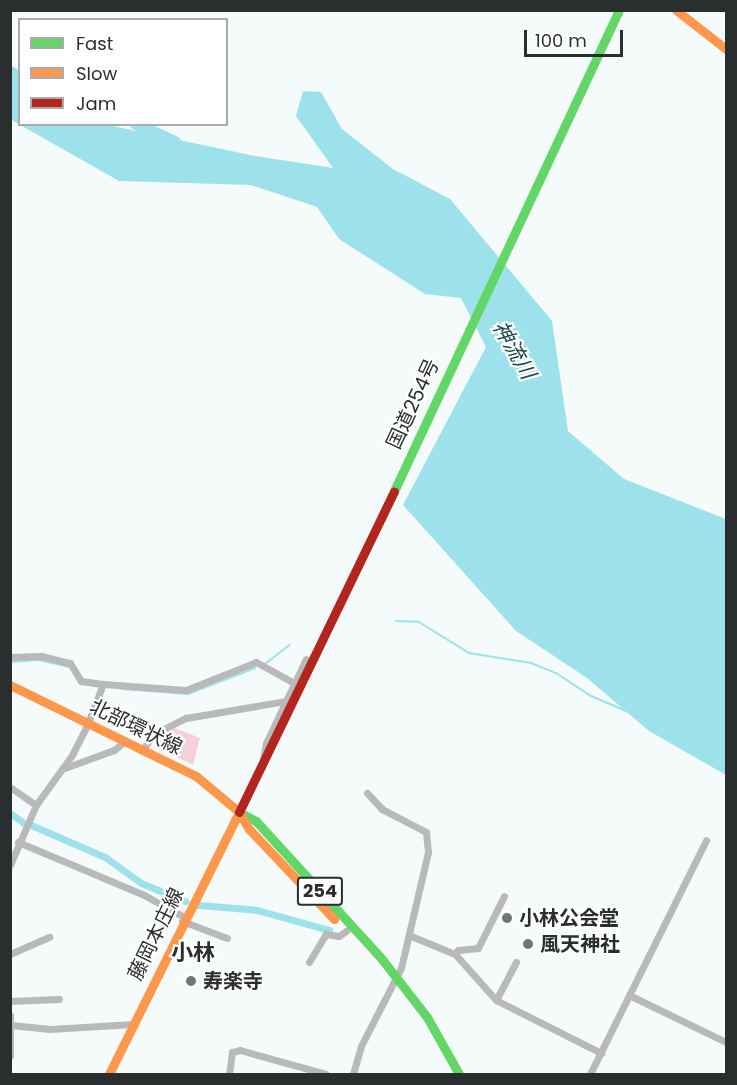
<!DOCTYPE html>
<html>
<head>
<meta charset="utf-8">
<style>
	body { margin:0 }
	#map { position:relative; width:737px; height:1085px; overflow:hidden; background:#f5fafa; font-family:Poppins,"Noto Sans JP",sans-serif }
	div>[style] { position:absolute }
	.green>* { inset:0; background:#f2d2d8 }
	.water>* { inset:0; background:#9de2eb }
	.stream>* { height:2px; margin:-1px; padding:0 1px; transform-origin:1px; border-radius:1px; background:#9de2eb }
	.canal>* { height:7px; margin:-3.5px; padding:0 3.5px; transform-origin:3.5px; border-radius:3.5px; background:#9de2eb }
	.river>* { height:12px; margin:-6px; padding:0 6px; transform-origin:6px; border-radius:6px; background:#9de2eb }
	.street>* { height:7px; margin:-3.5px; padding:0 3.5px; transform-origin:3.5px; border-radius:3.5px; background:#bab9ba }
	.fast>* { height:9px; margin:-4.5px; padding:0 4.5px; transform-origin:4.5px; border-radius:4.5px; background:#63d668 }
	.slow>* { height:9px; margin:-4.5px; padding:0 4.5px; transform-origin:4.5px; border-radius:4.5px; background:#ff974d }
	.jam>* { height:9px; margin:-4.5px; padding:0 4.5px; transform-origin:4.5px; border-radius:4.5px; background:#b3261e }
	.dots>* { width:16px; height:16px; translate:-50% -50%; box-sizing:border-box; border:3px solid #fff; border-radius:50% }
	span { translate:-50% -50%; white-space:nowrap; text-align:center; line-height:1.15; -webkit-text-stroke:4.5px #fff; paint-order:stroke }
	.shield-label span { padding:2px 4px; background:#fff; border:2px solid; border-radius:4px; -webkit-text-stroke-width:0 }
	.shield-label { font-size:18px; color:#2b2e2f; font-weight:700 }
	.street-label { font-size:20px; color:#2b2e2f }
	.poi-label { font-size:20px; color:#2b2e2f; font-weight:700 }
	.left { translate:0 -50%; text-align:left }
	.water-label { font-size:21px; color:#1a474d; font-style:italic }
	.quarter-label { font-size:22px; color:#2b2e2f; font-weight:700 }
	.frame { position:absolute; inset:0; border:12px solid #2b2e2f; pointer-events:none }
	.legend { position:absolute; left:18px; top:18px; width:210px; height:108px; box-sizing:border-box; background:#fff; border:2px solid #aaabac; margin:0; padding:8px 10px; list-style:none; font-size:18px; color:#2b2e2f }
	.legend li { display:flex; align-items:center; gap:12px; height:30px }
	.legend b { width:30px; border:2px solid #aaabac }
	.scale { position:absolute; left:524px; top:30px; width:99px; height:27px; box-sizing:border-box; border:3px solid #2b2e2f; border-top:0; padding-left:8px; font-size:18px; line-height:21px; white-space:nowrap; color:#2b2e2f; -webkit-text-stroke:4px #fff; paint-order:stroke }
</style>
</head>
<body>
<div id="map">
	<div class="green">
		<i style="clip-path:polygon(172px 727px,200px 738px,193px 765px,155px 747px,158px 735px)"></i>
	</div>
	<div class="water">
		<i style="clip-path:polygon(10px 65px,19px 70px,20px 124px,108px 125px,255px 156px,333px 168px,296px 116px,303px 91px,321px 92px,342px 129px,393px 169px,450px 199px,552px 321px,568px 431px,624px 479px,726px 519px,726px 775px,649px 731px,587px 678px,516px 631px,403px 505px,486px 347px,461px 298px,425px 294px,339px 239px,317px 207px,251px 185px,119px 181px,15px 122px,11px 119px)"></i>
	</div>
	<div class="stream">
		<i style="left:396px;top:621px;width:23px;rotate:2deg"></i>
		<i style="left:419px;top:622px;width:59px;rotate:31.8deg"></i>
		<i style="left:469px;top:653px;width:63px;rotate:9.2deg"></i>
		<i style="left:531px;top:663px;width:27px;rotate:22deg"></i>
		<i style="left:556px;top:673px;width:42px;rotate:33.3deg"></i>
		<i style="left:591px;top:696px;width:39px;rotate:23deg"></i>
		<i style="left:10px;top:662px;width:29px;rotate:-4deg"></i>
		<i style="left:39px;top:660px;width:32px;rotate:13deg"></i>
		<i style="left:265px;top:664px;width:31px;rotate:-38deg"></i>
		<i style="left:81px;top:683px;width:17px;rotate:13deg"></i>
		<i style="left:122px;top:689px;width:66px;rotate:4.3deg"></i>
		<i style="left:188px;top:694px;width:72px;rotate:-21.2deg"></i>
	</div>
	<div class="canal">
		<i style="left:10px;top:813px;width:17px;rotate:36deg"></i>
		<i style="left:31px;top:825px;width:81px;rotate:23.4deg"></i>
		<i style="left:105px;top:857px;width:44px;rotate:35.8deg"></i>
		<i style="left:141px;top:883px;width:48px;rotate:22.2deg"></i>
		<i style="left:199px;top:905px;width:58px;rotate:4.9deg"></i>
		<i style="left:257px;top:910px;width:75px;rotate:15.5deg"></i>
	</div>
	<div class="river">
		<i style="left:136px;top:124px;width:43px;rotate:24.8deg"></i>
	</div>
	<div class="street">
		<i style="left:10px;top:657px;width:31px;rotate:-2deg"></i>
		<i style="left:41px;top:656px;width:30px;rotate:14deg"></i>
		<i style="left:70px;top:663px;width:21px;rotate:59deg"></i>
		<i style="left:81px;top:681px;width:22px;rotate:8deg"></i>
		<i style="left:103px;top:684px;width:83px;rotate:4.1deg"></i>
		<i style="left:186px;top:690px;width:75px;rotate:-21.8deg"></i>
		<i style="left:256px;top:662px;width:43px;rotate:28.9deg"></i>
		<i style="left:142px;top:750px;width:20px;rotate:-53deg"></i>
		<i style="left:154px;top:734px;width:36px;rotate:-27deg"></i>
		<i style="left:186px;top:718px;width:100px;rotate:-9.7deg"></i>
		<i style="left:263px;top:759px;width:16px;rotate:-79deg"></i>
		<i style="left:266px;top:743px;width:93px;rotate:-64.5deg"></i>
		<i style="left:62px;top:769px;width:55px;rotate:-20.1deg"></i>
		<i style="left:114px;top:750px;width:14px;rotate:-39deg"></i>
		<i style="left:10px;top:787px;width:32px;rotate:35deg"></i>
		<i style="left:18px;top:842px;width:137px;rotate:22.8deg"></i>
		<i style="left:144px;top:895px;width:46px;rotate:28.8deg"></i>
		<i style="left:10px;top:865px;width:65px;rotate:-66.6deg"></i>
		<i style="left:36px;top:805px;width:62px;rotate:-54.2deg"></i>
		<i style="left:72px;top:755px;width:36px;rotate:-63deg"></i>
		<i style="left:88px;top:723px;width:42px;rotate:-69deg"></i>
		<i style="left:182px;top:921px;width:48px;rotate:20.7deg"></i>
		<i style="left:411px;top:936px;width:48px;rotate:22.2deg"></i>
		<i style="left:455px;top:954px;width:62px;rotate:48.3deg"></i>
		<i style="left:496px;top:1000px;width:118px;rotate:26.8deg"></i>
		<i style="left:10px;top:954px;width:43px;rotate:-23.6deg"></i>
		<i style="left:455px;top:954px;width:5px;rotate:-53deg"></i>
		<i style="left:458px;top:950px;width:20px;rotate:-6deg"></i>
		<i style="left:478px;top:948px;width:58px;rotate:-63.4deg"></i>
		<i style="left:309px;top:962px;width:33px;rotate:-59deg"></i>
		<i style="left:326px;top:934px;width:13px;rotate:9deg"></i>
		<i style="left:339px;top:936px;width:9px;rotate:-36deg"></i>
		<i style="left:629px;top:995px;width:108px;rotate:25.9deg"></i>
		<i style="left:496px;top:1000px;width:43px;rotate:-62.2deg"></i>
		<i style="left:10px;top:1001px;width:49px;rotate:-2.3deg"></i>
		<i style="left:10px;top:1015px;width:41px;rotate:90deg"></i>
		<i style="left:11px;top:1025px;width:39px;rotate:6deg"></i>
		<i style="left:50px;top:1029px;width:83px;rotate:-3.4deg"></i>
		<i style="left:229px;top:1074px;width:22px;rotate:-82deg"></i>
		<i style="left:232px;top:1052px;width:8px;rotate:-14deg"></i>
		<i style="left:240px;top:1050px;width:89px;rotate:15.6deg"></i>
		<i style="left:353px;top:1074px;width:29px;rotate:-74deg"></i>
		<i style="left:361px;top:1046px;width:88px;rotate:-62.9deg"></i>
		<i style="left:401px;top:968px;width:119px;rotate:-76.9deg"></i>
		<i style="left:428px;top:852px;width:20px;rotate:-96deg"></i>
		<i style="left:426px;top:832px;width:50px;rotate:-152.4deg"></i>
		<i style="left:382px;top:809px;width:22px;rotate:-133deg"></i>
		<i style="left:590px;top:1074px;width:261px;rotate:-63.6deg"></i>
	</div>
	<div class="fast">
		<i style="left:394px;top:491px;width:531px;rotate:-64.93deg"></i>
		<i style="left:239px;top:812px;width:19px;rotate:28deg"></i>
		<i style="left:256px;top:821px;width:185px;rotate:47.6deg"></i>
		<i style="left:381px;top:958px;width:75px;rotate:52.1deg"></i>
		<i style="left:427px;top:1017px;width:65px;rotate:60.7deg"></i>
	</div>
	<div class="slow">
		<i style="left:676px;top:10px;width:63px;rotate:38deg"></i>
		<i style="left:10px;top:685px;width:207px;rotate:26.1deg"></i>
		<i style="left:196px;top:776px;width:56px;rotate:39.9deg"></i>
		<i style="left:239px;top:812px;width:20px;rotate:60deg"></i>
		<i style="left:249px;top:829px;width:124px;rotate:46.6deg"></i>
		<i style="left:109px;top:1074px;width:292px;rotate:-63.6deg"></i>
	</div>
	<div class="jam">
		<i style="left:239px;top:812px;width:356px;rotate:-64.2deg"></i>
	</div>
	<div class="dots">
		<i style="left:507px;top:918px;background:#727576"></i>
		<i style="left:528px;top:944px;background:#727576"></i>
		<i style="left:191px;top:981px;background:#727576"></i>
	</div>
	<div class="shield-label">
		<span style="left:320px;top:891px">254</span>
	</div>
	<div class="street-label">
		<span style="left:413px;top:404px;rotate:-65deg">国道254号</span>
		<span style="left:136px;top:727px;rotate:26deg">北部環状線</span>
		<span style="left:156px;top:934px;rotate:-64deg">藤岡本庄線</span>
	</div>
	<div class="poi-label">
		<span class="left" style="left:519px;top:918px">小林公会堂</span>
		<span class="left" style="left:540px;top:944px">風天神社</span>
		<span class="left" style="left:203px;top:981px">寿楽寺</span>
	</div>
	<div class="water-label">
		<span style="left:514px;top:350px;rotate:60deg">神流川</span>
	</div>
	<div class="quarter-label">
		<span style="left:193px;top:953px">小林</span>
	</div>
	<div class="frame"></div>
	<ul class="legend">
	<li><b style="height:8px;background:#63d668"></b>Fast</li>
	<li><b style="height:8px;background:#ff974d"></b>Slow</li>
	<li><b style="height:8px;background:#b3261e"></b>Jam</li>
	</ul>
	<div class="scale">100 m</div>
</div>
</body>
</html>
